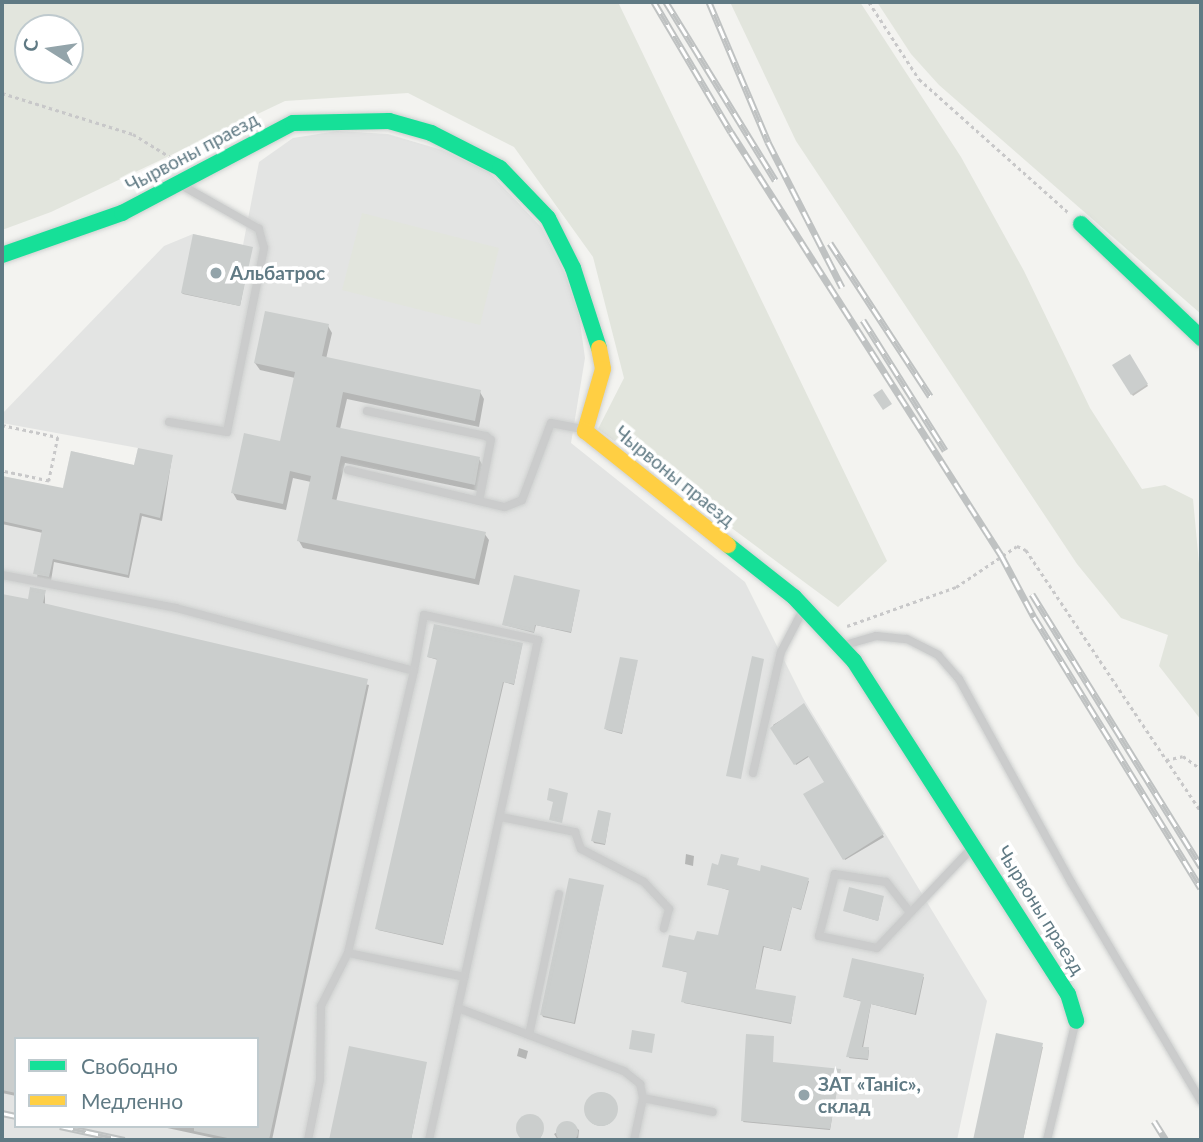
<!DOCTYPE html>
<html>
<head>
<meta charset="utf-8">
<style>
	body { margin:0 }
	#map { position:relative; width:1203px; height:1142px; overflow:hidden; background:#f3f3f0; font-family:Lato,sans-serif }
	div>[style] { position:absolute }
	.built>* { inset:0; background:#e3e4e3 }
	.green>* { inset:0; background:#e2e5dd }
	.shadow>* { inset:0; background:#0003 }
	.round { border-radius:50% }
	.building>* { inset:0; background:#cbcecd }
	.path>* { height:2.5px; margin-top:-1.25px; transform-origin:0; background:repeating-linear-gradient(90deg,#c8c8c9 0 3.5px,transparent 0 7px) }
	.roads { filter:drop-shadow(0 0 2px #ced0cf) drop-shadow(0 0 2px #ced0cf) }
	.lane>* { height:8px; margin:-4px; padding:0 4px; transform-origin:4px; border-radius:4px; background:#cbcccc }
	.fast>* { height:16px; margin:-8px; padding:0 8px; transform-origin:8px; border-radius:8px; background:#16e098 }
	.slow>* { height:16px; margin:-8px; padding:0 8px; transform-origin:8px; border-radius:8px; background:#ffcf43 }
	.rail>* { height:7px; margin-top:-3.5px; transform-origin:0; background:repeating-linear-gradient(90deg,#fff 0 13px,#bfc2c2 0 26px); box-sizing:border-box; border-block:2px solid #bfc2c2 }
	.dots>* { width:19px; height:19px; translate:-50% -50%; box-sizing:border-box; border:4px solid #fff; border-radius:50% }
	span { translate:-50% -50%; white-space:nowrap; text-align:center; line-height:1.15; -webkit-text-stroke:7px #fff; paint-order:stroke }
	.street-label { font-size:19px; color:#607a84 }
	.poi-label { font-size:19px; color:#607a84; font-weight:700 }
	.left { translate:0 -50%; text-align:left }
	.frame { position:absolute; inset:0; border:4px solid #607a84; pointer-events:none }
	.legend { position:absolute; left:14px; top:1037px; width:245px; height:91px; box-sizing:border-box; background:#fff; border:2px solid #bfcace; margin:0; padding:9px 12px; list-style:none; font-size:21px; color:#607a84 }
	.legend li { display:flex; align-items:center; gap:14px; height:35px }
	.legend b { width:35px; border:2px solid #bfcace }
	.north { position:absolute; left:14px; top:14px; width:70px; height:70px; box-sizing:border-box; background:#fff; border:2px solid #bfcace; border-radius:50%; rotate:282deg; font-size:19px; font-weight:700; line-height:28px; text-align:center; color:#607a84 }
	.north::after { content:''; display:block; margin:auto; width:24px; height:32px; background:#93a4aa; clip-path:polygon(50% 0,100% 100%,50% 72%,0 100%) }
</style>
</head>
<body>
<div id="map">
	<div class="built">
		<i style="clip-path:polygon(evenodd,337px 131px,388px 134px,442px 150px,489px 172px,541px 227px,565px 274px,579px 315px,585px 358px,571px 443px,745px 582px,803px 698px,987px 1001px,957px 1140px,2px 1140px,2px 476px,50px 486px,60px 500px,71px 451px,134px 465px,138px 448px,2px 423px,2px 414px,164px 246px,193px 234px,243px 245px,259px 162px,293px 138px,337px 131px,16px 1039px,257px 1039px,257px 1126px,16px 1126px,16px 1039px)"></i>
	</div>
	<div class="green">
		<i style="clip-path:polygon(evenodd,2px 2px,618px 2px,887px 561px,838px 607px,598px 429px,624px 378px,593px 257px,514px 147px,408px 93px,285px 101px,51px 212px,2px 230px,2px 2px,28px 28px,70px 28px,70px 70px,28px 70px,28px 28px)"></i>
		<i style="clip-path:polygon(730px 2px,860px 2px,961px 157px,1024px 271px,1090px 408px,1142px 489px,1165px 485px,1193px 499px,1201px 585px,1201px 720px,1159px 666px,1168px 635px,1121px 618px,1077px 564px,796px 141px)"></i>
		<i style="clip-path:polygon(877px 2px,1201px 2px,1201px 314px,939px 85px,911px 54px)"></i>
		<i style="clip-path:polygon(362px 213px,499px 248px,480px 325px,342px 290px)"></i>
	</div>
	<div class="shadow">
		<i style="clip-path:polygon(251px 249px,240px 306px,183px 294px,182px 293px)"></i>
		<i style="clip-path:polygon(328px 326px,332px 333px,326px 359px,480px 392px,484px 399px,479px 427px,347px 399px,340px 429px,479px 459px,483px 466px,478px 491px,345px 463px,336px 502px,484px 533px,489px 540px,479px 585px,303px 548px,299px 541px,311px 482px,293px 478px,286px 510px,237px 500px,233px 493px,281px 443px,295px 378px,260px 370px,255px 363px)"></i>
		<i style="clip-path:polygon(1130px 357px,1148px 386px,1133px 396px,1114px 366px)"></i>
		<i style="clip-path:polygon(172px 457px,162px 521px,142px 516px,129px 578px,54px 562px,51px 581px,37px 578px,43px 533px,2px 524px,2px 477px,64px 491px)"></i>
		<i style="clip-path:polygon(45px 592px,45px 605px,369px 685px,272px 1140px,223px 1140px,158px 1126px,257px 1126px,257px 1039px,16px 1039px,16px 1096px,2px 1093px,2px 596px,29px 601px)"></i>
		<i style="clip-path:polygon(579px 592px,571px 633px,536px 625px,534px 633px,504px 625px)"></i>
		<i style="clip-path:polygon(522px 645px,514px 685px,504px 682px,443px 945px,378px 930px,438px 660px,428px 657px)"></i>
		<i style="clip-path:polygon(637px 662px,622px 734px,607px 730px,606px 729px)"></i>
		<i style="clip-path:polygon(804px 706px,884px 837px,845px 860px,806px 795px,826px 782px,810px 756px,796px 765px,773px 725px)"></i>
		<i style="clip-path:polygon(610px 815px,605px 845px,594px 843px,593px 841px)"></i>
		<i style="clip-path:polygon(686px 854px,694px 856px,693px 866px,685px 864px)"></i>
		<i style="clip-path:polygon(737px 860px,737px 867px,809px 881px,801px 910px,792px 907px,781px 951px,764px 947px,755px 990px,795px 998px,791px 1024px,684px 1003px,689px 973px,664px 966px,696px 942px,719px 937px,731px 891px,709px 884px,719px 867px)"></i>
		<i style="clip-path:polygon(603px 887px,575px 1024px,543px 1017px,542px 1015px)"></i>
		<i style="clip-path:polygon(883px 898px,878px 921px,845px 911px)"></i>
		<i style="clip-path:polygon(924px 977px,916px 1015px,871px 1004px,863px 1048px,869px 1050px,868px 1060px,849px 1058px,863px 1002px,845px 997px)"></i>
		<i style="clip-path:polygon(997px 1035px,1043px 1047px,1023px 1140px,975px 1140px)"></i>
		<i style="clip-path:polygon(350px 1048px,426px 1064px,411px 1140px,330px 1140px)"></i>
		<i style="clip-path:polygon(519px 1048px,528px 1051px,526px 1059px,517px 1056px)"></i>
		<i style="clip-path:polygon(773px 1063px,840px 1070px,830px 1130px,743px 1122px)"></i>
		<i class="round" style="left:586px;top:1096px;width:30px;height:30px"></i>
		<i class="round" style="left:519px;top:1118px;width:24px;height:24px"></i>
		<i style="clip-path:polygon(571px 1124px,579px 1130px,578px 1140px,558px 1140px,554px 1134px)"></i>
	</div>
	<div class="building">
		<i style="clip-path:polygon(193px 234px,253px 247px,240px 306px,181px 293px)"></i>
		<i style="clip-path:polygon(265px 311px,329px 324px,322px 356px,481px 390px,475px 421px,343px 392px,336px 427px,480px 457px,475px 485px,341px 456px,332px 499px,486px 532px,475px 579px,297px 541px,311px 476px,290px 471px,283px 504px,231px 493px,244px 433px,280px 441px,295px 372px,254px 363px)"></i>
		<i style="clip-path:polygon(1130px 354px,1148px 384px,1131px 395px,1112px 365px)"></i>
		<i style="clip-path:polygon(882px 389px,892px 404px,883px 410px,873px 395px)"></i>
		<i style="clip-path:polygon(138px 448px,173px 455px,160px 518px,140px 513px,128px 575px,53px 559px,49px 577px,33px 574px,42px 530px,2px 521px,2px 476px,63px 488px,71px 451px,134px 465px)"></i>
		<i style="clip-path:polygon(514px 575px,580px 590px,571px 632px,535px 625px,534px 632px,502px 625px)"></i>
		<i style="clip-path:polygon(30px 587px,46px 590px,43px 603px,368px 679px,269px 1140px,237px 1140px,194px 1131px,194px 1126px,257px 1126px,257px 1039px,16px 1039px,16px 1093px,2px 1090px,2px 594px,28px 599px)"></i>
		<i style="clip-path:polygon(434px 624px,523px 643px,514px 684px,503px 682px,443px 944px,375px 929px,437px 659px,427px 657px)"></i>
		<i style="clip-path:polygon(752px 656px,764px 659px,741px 779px,726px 776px)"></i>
		<i style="clip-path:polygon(620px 657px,638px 660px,622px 733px,604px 729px)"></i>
		<i style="clip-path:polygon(804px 703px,884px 834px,843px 860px,803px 794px,824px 782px,808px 756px,794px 765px,770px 728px)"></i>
		<i style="clip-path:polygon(549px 788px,568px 793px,562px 823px,549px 820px,553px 802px,547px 800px)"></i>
		<i style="clip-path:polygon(598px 810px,611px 813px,605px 844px,591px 841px)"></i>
		<i style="clip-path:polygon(721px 854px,739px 858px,737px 865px,760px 871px,761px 865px,809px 878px,801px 909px,792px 907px,780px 951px,763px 946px,755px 989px,796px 996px,791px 1023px,681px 1002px,687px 972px,662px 967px,669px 935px,694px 940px,697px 931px,718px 935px,729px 890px,707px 885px,712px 863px,718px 865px)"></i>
		<i style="clip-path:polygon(569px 878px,604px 885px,574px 1023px,540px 1015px)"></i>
		<i style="clip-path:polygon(849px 887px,884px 896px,878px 921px,843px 911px)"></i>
		<i style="clip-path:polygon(852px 958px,924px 974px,915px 1014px,871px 1004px,862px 1047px,869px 1047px,868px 1059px,846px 1057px,861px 1001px,843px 997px)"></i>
		<i style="clip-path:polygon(632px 1030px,655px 1034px,652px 1053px,629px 1049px)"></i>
		<i style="clip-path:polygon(996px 1033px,1043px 1043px,1023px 1140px,973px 1140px)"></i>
		<i style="clip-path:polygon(746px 1034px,774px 1036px,773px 1062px,841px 1069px,830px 1129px,741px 1121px)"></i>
		<i style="clip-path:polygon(349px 1046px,427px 1062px,411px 1140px,329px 1140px)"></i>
		<i class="round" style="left:584px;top:1092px;width:34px;height:34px"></i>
		<i class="round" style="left:516px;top:1114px;width:28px;height:28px"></i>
		<i class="round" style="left:556px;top:1121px;width:22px;height:22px"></i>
	</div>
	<div class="path">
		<i style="left:869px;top:2px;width:92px;rotate:57deg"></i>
		<i style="left:919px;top:79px;width:200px;rotate:41.8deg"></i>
		<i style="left:2px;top:93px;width:137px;rotate:17.4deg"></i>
		<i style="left:133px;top:134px;width:55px;rotate:31.7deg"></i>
		<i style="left:2px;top:425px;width:57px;rotate:12.1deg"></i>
		<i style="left:58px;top:437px;width:45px;rotate:101.6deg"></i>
		<i style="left:49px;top:481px;width:48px;rotate:-168deg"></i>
		<i style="left:847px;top:626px;width:116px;rotate:-19.7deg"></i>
		<i style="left:956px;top:587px;width:73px;rotate:-33.9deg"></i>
		<i style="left:1017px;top:546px;width:10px;rotate:24deg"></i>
		<i style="left:1026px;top:550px;width:314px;rotate:56.2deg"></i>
		<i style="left:1166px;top:760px;width:17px;rotate:-13deg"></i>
		<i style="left:1183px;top:756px;width:22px;rotate:36deg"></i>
	</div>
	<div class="roads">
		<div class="lane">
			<i style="left:367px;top:411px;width:122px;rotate:11.9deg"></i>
			<i style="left:486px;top:436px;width:6px;rotate:39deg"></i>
			<i style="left:491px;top:440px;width:62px;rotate:101.1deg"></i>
			<i style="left:169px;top:422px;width:59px;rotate:9.8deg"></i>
			<i style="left:227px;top:432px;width:188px;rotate:-78.6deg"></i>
			<i style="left:264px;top:248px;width:20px;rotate:-105deg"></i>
			<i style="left:259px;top:229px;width:87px;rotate:-150.5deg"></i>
			<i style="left:348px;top:470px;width:161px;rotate:13.3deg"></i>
			<i style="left:505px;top:507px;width:18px;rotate:-22deg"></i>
			<i style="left:522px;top:500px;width:82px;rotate:-69.4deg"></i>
			<i style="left:551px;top:423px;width:33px;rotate:11deg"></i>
			<i style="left:2px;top:575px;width:177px;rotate:10.7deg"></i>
			<i style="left:176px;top:608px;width:246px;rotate:14.8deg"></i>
			<i style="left:414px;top:671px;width:57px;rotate:-79.9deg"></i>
			<i style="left:424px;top:615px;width:117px;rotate:12.4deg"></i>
			<i style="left:538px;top:640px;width:377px;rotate:102.3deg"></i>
			<i style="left:458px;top:1008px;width:178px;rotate:20.8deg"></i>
			<i style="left:624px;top:1071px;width:21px;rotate:39deg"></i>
			<i style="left:640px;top:1084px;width:14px;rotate:78deg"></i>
			<i style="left:643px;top:1098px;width:43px;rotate:102.1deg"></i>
			<i style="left:845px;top:645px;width:32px;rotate:-16deg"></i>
			<i style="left:876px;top:636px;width:31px;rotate:6deg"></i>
			<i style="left:907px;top:639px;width:35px;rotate:27deg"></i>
			<i style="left:938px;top:655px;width:32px;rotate:49deg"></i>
			<i style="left:959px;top:679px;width:232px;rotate:61.1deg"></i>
			<i style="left:1071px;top:882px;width:255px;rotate:59.3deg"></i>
			<i style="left:414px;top:671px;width:290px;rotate:103.2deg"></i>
			<i style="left:348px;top:953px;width:119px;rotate:11.6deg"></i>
			<i style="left:753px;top:773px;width:124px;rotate:-77deg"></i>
			<i style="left:781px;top:652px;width:47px;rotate:-62.4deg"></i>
			<i style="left:501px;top:817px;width:76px;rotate:11.5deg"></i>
			<i style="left:575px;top:832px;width:18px;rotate:71deg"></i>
			<i style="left:581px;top:849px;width:71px;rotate:27.6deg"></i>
			<i style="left:644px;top:882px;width:37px;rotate:47deg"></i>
			<i style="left:669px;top:909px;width:20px;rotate:105deg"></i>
			<i style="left:909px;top:911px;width:37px;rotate:-128deg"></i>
			<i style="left:886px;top:882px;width:52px;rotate:-171.1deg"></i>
			<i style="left:835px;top:874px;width:64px;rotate:104.5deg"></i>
			<i style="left:819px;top:936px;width:59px;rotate:11.7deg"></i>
			<i style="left:877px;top:948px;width:137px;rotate:-46.5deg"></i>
			<i style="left:529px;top:1035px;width:144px;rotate:-78deg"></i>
			<i style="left:643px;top:1098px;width:71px;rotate:11.3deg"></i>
			<i style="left:308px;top:1140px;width:61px;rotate:-78.7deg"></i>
			<i style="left:320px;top:1080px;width:74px;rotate:-89.2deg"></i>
			<i style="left:321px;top:1006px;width:59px;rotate:-63deg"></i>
			<i style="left:429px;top:1140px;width:135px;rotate:-77.6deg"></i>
			<i style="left:1047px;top:1140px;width:119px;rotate:-76.4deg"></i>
		</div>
		<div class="fast">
			<i style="left:1081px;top:224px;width:166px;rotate:43.5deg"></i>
			<i style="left:2px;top:255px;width:127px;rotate:-19.3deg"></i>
			<i style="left:122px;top:213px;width:193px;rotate:-27.8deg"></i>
			<i style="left:293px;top:123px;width:96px;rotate:-1.2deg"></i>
			<i style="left:389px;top:121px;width:44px;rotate:15.9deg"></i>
			<i style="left:431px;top:133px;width:77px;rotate:26.9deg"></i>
			<i style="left:500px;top:168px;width:69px;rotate:46.2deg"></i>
			<i style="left:548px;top:218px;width:56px;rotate:63.4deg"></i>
			<i style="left:573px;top:268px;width:84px;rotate:72deg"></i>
			<i style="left:728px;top:545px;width:84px;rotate:38.2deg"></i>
			<i style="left:794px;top:597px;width:88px;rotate:46.8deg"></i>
			<i style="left:854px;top:661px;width:396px;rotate:57.3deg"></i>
			<i style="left:1068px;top:994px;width:28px;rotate:73deg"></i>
		</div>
		<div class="slow">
			<i style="left:599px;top:348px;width:21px;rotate:79deg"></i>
			<i style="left:603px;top:369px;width:65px;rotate:106.2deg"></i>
			<i style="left:585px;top:431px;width:183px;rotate:38.6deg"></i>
		</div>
	</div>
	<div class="rail">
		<i style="left:654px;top:2px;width:151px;rotate:59.4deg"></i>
		<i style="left:731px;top:132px;width:502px;rotate:57.45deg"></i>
		<i style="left:1001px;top:555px;width:70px;rotate:62deg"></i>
		<i style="left:1034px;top:617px;width:318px;rotate:58.4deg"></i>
		<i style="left:666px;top:2px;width:209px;rotate:58.5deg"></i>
		<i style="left:709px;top:2px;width:152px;rotate:67.1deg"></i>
		<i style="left:768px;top:142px;width:163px;rotate:63deg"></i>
		<i style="left:830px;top:243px;width:183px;rotate:56.8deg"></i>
		<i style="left:863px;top:320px;width:154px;rotate:57.8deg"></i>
		<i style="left:1032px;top:594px;width:321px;rotate:58.2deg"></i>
		<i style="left:2px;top:1113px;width:14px;rotate:12deg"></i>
		<i style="left:1154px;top:1121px;width:22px;rotate:58deg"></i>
		<i style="left:60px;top:1126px;width:66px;rotate:12.2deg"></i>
	</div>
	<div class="dots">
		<i style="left:216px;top:273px;background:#93a4aa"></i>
		<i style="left:804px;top:1095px;background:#93a4aa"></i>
	</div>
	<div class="street-label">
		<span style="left:192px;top:152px;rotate:-28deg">Чырвоны праезд</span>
		<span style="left:675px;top:476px;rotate:39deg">Чырвоны праезд</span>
		<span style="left:1041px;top:910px;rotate:58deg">Чырвоны праезд</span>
	</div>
	<div class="poi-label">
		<span class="left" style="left:230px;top:273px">Альбатрос</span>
		<span class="left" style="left:818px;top:1095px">ЗАТ «Таніс»,<br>склад</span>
	</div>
	<div class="frame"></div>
	<ul class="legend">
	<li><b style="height:9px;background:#16e098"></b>Свободно</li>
	<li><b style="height:9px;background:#ffcf43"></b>Медленно</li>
	</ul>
	<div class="north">С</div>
</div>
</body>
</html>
